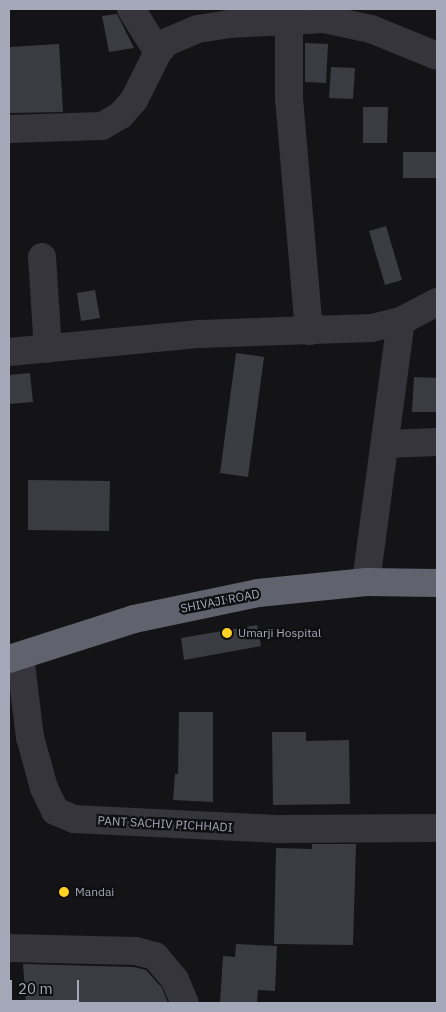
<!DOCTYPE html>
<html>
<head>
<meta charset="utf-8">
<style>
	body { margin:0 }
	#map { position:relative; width:446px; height:1012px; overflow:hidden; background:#141416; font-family:"IBM Plex Sans",sans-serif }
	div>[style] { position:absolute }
	.building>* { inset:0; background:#3b3c41 }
	.minor>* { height:28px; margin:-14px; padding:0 14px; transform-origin:14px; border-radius:14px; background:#35353b }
	.highway>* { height:28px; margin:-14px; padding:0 14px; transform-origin:14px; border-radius:14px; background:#60626d }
	.dots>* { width:14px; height:14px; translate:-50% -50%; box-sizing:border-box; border:2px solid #0f0f11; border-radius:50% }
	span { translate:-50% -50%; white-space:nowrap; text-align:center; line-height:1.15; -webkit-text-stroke:4.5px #0f0f11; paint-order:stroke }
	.street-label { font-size:12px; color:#a4a8b8 }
	.poi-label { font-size:12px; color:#a4a8b8 }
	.left { translate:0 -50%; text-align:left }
	.frame { position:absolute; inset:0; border:10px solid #a4a8b8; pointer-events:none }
	.scale { position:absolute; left:10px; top:980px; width:69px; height:22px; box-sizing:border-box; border:2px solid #a4a8b8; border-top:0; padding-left:6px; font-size:15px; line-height:18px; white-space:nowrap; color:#a4a8b8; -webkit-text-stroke:4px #0f0f11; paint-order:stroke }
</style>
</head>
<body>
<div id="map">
	<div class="building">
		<i style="clip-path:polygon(117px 14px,134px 48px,109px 52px,102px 16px)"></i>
		<i style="clip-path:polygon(305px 43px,328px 44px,326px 83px,305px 82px)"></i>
		<i style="clip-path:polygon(59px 44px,63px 112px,9px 113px,9px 47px)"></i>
		<i style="clip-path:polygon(331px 67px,355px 68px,353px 99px,329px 98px)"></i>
		<i style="clip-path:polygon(363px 107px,388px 107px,387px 143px,363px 143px)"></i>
		<i style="clip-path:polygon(403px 152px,437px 152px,437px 178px,403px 178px)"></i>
		<i style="clip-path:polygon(386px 226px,402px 280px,385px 285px,369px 231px)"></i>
		<i style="clip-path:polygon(95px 290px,100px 318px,81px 321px,77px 293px)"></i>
		<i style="clip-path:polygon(236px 353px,264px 357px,248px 477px,220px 473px)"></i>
		<i style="clip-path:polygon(30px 373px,33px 402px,9px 404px,9px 375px)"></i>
		<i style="clip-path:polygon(414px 377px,437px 378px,437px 412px,412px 412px)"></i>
		<i style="clip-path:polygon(28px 480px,110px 481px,109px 531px,28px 530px)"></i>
		<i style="clip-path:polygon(257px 625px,261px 646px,184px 660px,181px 638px)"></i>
		<i style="clip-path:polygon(179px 712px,213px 712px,213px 802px,173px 800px,175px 774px,178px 774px)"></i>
		<i style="clip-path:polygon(272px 732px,306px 732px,306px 741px,349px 740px,350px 804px,273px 805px)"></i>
		<i style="clip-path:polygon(312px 844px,356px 844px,353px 945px,274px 944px,276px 848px,312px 849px)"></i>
		<i style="clip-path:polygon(236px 944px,277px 946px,275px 991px,258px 990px,257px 1003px,220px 1003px,223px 956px,235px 957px)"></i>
		<i style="clip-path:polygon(23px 964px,134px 967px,146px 970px,162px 988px,168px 1003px,26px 1003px)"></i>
	</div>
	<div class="minor">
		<i style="left:131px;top:9px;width:51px;rotate:57.9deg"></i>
		<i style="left:289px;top:9px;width:89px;rotate:90deg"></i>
		<i style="left:289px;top:98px;width:234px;rotate:85.1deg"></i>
		<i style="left:9px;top:129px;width:93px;rotate:-1.8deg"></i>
		<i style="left:102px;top:126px;width:22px;rotate:-30deg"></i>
		<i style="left:121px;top:115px;width:20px;rotate:-49deg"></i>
		<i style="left:134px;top:100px;width:54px;rotate:-63.4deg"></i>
		<i style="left:158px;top:52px;width:13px;rotate:-48deg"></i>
		<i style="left:167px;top:42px;width:34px;rotate:-23deg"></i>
		<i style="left:198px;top:29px;width:31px;rotate:-9deg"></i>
		<i style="left:229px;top:24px;width:95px;rotate:-3deg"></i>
		<i style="left:324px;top:19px;width:48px;rotate:12deg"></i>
		<i style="left:371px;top:29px;width:71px;rotate:22.2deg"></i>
		<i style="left:42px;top:257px;width:92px;rotate:86.3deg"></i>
		<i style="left:9px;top:352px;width:192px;rotate:-5.4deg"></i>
		<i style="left:200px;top:334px;width:172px;rotate:-2deg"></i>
		<i style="left:372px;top:328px;width:30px;rotate:-14deg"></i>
		<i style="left:401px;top:321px;width:41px;rotate:-27.8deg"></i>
		<i style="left:385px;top:444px;width:52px;rotate:-2.2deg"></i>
		<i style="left:366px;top:582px;width:263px;rotate:-82.4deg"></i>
		<i style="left:20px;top:656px;width:82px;rotate:83deg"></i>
		<i style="left:30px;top:737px;width:53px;rotate:74.6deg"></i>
		<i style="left:44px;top:788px;width:25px;rotate:64deg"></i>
		<i style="left:55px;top:811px;width:21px;rotate:23deg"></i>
		<i style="left:74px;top:819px;width:203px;rotate:2.8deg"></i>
		<i style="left:277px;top:829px;width:160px;rotate:-0.4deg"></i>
		<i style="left:9px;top:948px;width:127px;rotate:1.4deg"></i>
		<i style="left:136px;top:951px;width:20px;rotate:15deg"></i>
		<i style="left:155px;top:956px;width:31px;rotate:50deg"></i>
		<i style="left:175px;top:980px;width:25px;rotate:67deg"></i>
	</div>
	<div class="highway">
		<i style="left:9px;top:659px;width:131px;rotate:-17.7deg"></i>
		<i style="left:134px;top:619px;width:127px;rotate:-11.8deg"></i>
		<i style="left:258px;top:593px;width:109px;rotate:-5.8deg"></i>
		<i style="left:366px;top:582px;width:71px;rotate:0.8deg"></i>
	</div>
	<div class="dots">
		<i style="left:227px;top:633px;background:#ffd223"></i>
		<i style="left:64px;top:892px;background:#ffd223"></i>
	</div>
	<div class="street-label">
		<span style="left:220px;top:601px;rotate:-11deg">SHIVAJI ROAD</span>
		<span style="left:165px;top:824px;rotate:3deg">PANT SACHIV PICHHADI</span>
	</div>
	<div class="poi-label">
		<span class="left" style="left:238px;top:633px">Umarji Hospital</span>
		<span class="left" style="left:75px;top:892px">Mandai</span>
	</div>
	<div class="frame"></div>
	<div class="scale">20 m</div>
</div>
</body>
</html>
